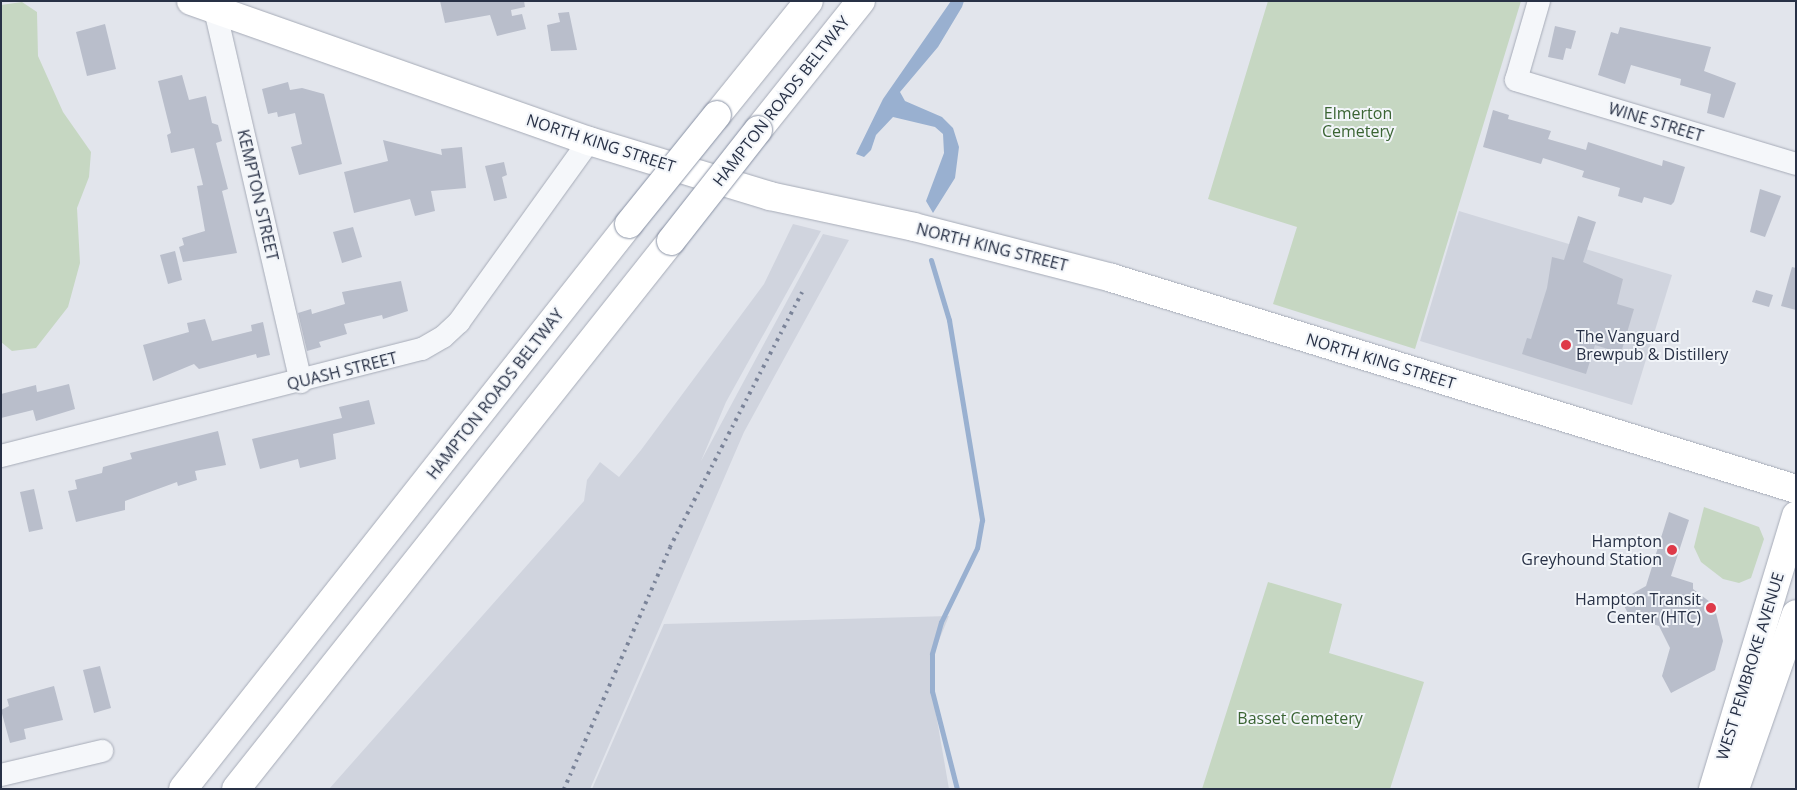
<!DOCTYPE html>
<html>
<head>
<meta charset="utf-8">
<style>
	body { margin:0 }
	#map { position:relative; width:1797px; height:790px; overflow:hidden; background:#e2e5ec; font-family:"Open Sans",sans-serif }
	div>[style] { position:absolute }
	.built>* { inset:0; background:#d0d4de }
	.green>* { inset:0; background:#c6d7c2 }
	.water>* { inset:0; background:#99b0d0 }
	.stream>* { height:5px; margin:-2.5px; padding:0 2.5px; transform-origin:2.5px; border-radius:2.5px; background:#99b0d0 }
	.building>* { inset:0; background:#b9becb }
	.roads { filter:drop-shadow(0 0 1px #a6abb7) drop-shadow(0 0 1px #a6abb7) }
	.minor>* { height:22px; margin:-11px; padding:0 11px; transform-origin:11px; border-radius:11px; background:#f5f7fa }
	.major>* { height:28px; margin:-14px; padding:0 14px; transform-origin:14px; border-radius:14px; background:#fff }
	.highway>* { height:28px; margin:-14px; padding:0 14px; transform-origin:14px; border-radius:14px; background:#fff }
	.rail>* { height:4px; margin-top:-2px; transform-origin:0; background:repeating-linear-gradient(90deg,#7a8398 0 2.5px,transparent 0 7.5px) }
	.bridges { filter:drop-shadow(0 0 1px #8891a4) drop-shadow(0 0 1px #8891a4) }
	.highway-bridge>* { height:28px; margin:-14px; padding:0 14px; transform-origin:14px; border-radius:14px; background:#fff }
	.dots>* { width:14px; height:14px; translate:-50% -50%; box-sizing:border-box; border:2px solid #f2f5f9; border-radius:50% }
	span { translate:-50% -50%; white-space:nowrap; text-align:center; line-height:1.15; -webkit-text-stroke:4px #f2f5f9; paint-order:stroke }
	.street-label { font-size:16px; color:#283146 }
	.park-label { font-size:16px; color:#3a6433 }
	.poi-label { font-size:16px; color:#283146 }
	.left { translate:0 -50%; text-align:left }
	.right { translate:-100% -50%; text-align:right }
	.frame { position:absolute; inset:0; border:2px solid #283146; pointer-events:none }
</style>
</head>
<body>
<div id="map">
	<div class="built">
		<i style="clip-path:polygon(1459px 211px,1672px 275px,1632px 405px,1420px 341px)"></i>
		<i style="clip-path:polygon(793px 224px,821px 231px,726px 402px,701px 461px,823px 234px,849px 240px,744px 432px,590px 789px,329px 789px,584px 501px,587px 480px,600px 462px,619px 477px,641px 450px,764px 284px)"></i>
		<i style="clip-path:polygon(949px 616px,935px 650px,930px 679px,949px 789px,592px 789px,664px 624px)"></i>
	</div>
	<div class="green">
		<i style="clip-path:polygon(1268px 1px,1521px 1px,1415px 349px,1273px 304px,1297px 227px,1208px 199px)"></i>
		<i style="clip-path:polygon(22px 2px,37px 12px,38px 56px,63px 112px,91px 152px,89px 177px,77px 208px,80px 263px,68px 307px,36px 348px,12px 351px,1px 342px,1px 5px)"></i>
		<i style="clip-path:polygon(1704px 507px,1759px 527px,1764px 539px,1751px 578px,1739px 583px,1723px 579px,1701px 562px,1694px 547px)"></i>
		<i style="clip-path:polygon(1268px 582px,1342px 604px,1329px 653px,1424px 682px,1390px 789px,1202px 789px)"></i>
	</div>
	<div class="water">
		<i style="clip-path:polygon(951px 1px,964px 1px,962px 7px,938px 47px,900px 92px,905px 101px,942px 117px,953px 128px,959px 147px,955px 178px,933px 213px,926px 201px,944px 153px,943px 134px,935px 127px,893px 117px,876px 135px,871px 150px,864px 157px,856px 154px,883px 99px)"></i>
	</div>
	<div class="stream">
		<i style="left:931px;top:260px;width:63px;rotate:73.3deg"></i>
		<i style="left:949px;top:320px;width:203px;rotate:80.6deg"></i>
		<i style="left:982px;top:520px;width:28px;rotate:100deg"></i>
		<i style="left:977px;top:548px;width:82px;rotate:115.9deg"></i>
		<i style="left:941px;top:622px;width:33px;rotate:106deg"></i>
		<i style="left:932px;top:654px;width:37px;rotate:90deg"></i>
		<i style="left:932px;top:691px;width:101px;rotate:75.7deg"></i>
	</div>
	<div class="building">
		<i style="clip-path:polygon(440px 1px,524px 1px,525px 7px,511px 10px,512px 16px,522px 14px,526px 29px,497px 36px,490px 15px,445px 23px)"></i>
		<i style="clip-path:polygon(569px 12px,577px 50px,551px 51px,547px 25px,560px 22px,558px 13px)"></i>
		<i style="clip-path:polygon(105px 24px,116px 69px,87px 76px,76px 32px)"></i>
		<i style="clip-path:polygon(1555px 26px,1576px 31px,1571px 49px,1566px 48px,1563px 60px,1548px 57px)"></i>
		<i style="clip-path:polygon(1620px 27px,1711px 47px,1704px 71px,1736px 83px,1724px 118px,1707px 113px,1711px 94px,1680px 85px,1681px 79px,1631px 65px,1625px 84px,1598px 75px,1611px 32px,1618px 34px)"></i>
		<i style="clip-path:polygon(182px 75px,189px 100px,206px 96px,212px 123px,218px 125px,222px 141px,216px 143px,228px 189px,222px 191px,237px 253px,183px 262px,179px 247px,184px 245px,182px 238px,205px 231px,197px 186px,203px 185px,194px 148px,171px 153px,167px 135px,171px 133px,158px 81px)"></i>
		<i style="clip-path:polygon(288px 82px,290px 90px,302px 88px,324px 94px,342px 164px,299px 175px,291px 147px,302px 144px,295px 113px,278px 117px,277px 112px,268px 114px,262px 89px)"></i>
		<i style="clip-path:polygon(1493px 110px,1509px 115px,1508px 119px,1551px 131px,1548px 139px,1586px 150px,1588px 142px,1662px 166px,1663px 160px,1685px 167px,1674px 202px,1671px 205px,1644px 197px,1642px 203px,1618px 196px,1620px 188px,1582px 177px,1584px 171px,1543px 158px,1541px 164px,1483px 147px)"></i>
		<i style="clip-path:polygon(383px 140px,442px 155px,441px 149px,462px 147px,466px 188px,431px 191px,435px 211px,415px 216px,410px 199px,354px 213px,344px 172px,388px 161px)"></i>
		<i style="clip-path:polygon(504px 162px,507px 175px,502px 177px,507px 198px,494px 201px,485px 166px)"></i>
		<i style="clip-path:polygon(1760px 189px,1781px 196px,1765px 237px,1750px 232px)"></i>
		<i style="clip-path:polygon(1578px 216px,1596px 222px,1583px 262px,1623px 279px,1617px 304px,1634px 309px,1621px 353px,1595px 345px,1586px 374px,1522px 354px,1527px 338px,1531px 339px,1547px 288px,1552px 257px,1564px 260px)"></i>
		<i style="clip-path:polygon(353px 227px,362px 257px,342px 263px,333px 232px)"></i>
		<i style="clip-path:polygon(175px 251px,182px 280px,168px 284px,160px 255px)"></i>
		<i style="clip-path:polygon(1792px 267px,1796px 268px,1796px 310px,1781px 306px)"></i>
		<i style="clip-path:polygon(401px 281px,408px 311px,383px 319px,382px 315px,344px 324px,347px 334px,319px 342px,321px 347px,307px 351px,298px 313px,311px 309px,312px 314px,345px 304px,342px 292px)"></i>
		<i style="clip-path:polygon(1756px 290px,1773px 295px,1769px 307px,1752px 302px)"></i>
		<i style="clip-path:polygon(205px 319px,212px 341px,252px 331px,251px 325px,263px 322px,270px 355px,257px 358px,256px 354px,199px 369px,194px 364px,153px 381px,143px 345px,189px 332px,187px 323px)"></i>
		<i style="clip-path:polygon(69px 384px,75px 409px,36px 421px,33px 410px,1px 418px,1px 394px,36px 385px,37px 392px)"></i>
		<i style="clip-path:polygon(369px 400px,375px 424px,333px 434px,336px 459px,300px 468px,298px 459px,260px 469px,252px 439px,342px 418px,339px 407px)"></i>
		<i style="clip-path:polygon(218px 431px,226px 465px,195px 471px,197px 480px,178px 486px,177px 482px,125px 501px,125px 510px,76px 522px,68px 491px,77px 489px,75px 480px,102px 473px,103px 467px,132px 459px,130px 453px)"></i>
		<i style="clip-path:polygon(34px 489px,43px 529px,29px 532px,20px 492px)"></i>
		<i style="clip-path:polygon(1669px 512px,1689px 520px,1671px 576px,1693px 583px,1693px 589px,1714px 605px,1723px 641px,1715px 670px,1671px 693px,1662px 676px,1670px 648px,1659px 626px,1630px 617px,1621px 600px,1646px 586px)"></i>
		<i style="clip-path:polygon(100px 666px,111px 708px,94px 713px,83px 670px)"></i>
		<i style="clip-path:polygon(54px 686px,63px 720px,24px 729px,26px 739px,10px 743px,1px 710px,9px 706px,7px 699px)"></i>
	</div>
	<div class="roads">
		<div class="minor">
			<i style="left:213px;top:1px;width:391px;rotate:77deg"></i>
			<i style="left:1539px;top:1px;width:82px;rotate:106.2deg"></i>
			<i style="left:1516px;top:80px;width:292px;rotate:16.7deg"></i>
			<i style="left:1px;top:456px;width:434px;rotate:-14.3deg"></i>
			<i style="left:422px;top:349px;width:24px;rotate:-30deg"></i>
			<i style="left:443px;top:337px;width:22px;rotate:-43deg"></i>
			<i style="left:459px;top:322px;width:223px;rotate:-54.3deg"></i>
			<i style="left:1px;top:775px;width:104px;rotate:-13.4deg"></i>
		</div>
		<div class="major">
			<i style="left:191px;top:1px;width:422px;rotate:19.4deg"></i>
			<i style="left:589px;top:141px;width:189px;rotate:16.9deg"></i>
			<i style="left:770px;top:196px;width:147px;rotate:12.1deg"></i>
			<i style="left:914px;top:227px;width:204px;rotate:14.4deg"></i>
			<i style="left:1112px;top:278px;width:716px;rotate:17.14deg"></i>
			<i style="left:1713px;top:789px;width:286px;rotate:-73.1deg"></i>
			<i style="left:1735px;top:789px;width:185px;rotate:-70.8deg"></i>
		</div>
		<div class="highway">
			<i style="left:717px;top:115px;width:146px;rotate:-51.1deg"></i>
			<i style="left:758px;top:130px;width:165px;rotate:-51.4deg"></i>
			<i style="left:183px;top:789px;width:720px;rotate:-51.71deg"></i>
			<i style="left:236px;top:789px;width:700px;rotate:-51.56deg"></i>
		</div>
	</div>
	<div class="rail">
		<i style="left:564px;top:789px;width:264px;rotate:-66.3deg"></i>
		<i style="left:670px;top:547px;width:291px;rotate:-62.6deg"></i>
	</div>
	<div class="bridges">
		<div class="highway-bridge">
			<i style="left:629px;top:224px;width:140px;rotate:-51.1deg"></i>
			<i style="left:671px;top:241px;width:141px;rotate:-51.9deg"></i>
		</div>
	</div>
	<div class="dots">
		<i style="left:1566px;top:345px;background:#de3a49"></i>
		<i style="left:1672px;top:550px;background:#de3a49"></i>
		<i style="left:1711px;top:608px;background:#de3a49"></i>
	</div>
	<div class="street-label">
		<span style="left:781px;top:101px;rotate:-52deg">HAMPTON ROADS BELTWAY</span>
		<span style="left:1656px;top:122px;rotate:17deg">WINE STREET</span>
		<span style="left:601px;top:143px;rotate:18deg">NORTH KING STREET</span>
		<span style="left:258px;top:195px;rotate:77deg">KEMPTON STREET</span>
		<span style="left:992px;top:247px;rotate:14deg">NORTH KING STREET</span>
		<span style="left:1381px;top:361px;rotate:17deg">NORTH KING STREET</span>
		<span style="left:342px;top:371px;rotate:-14deg">QUASH STREET</span>
		<span style="left:495px;top:394px;rotate:-52deg">HAMPTON ROADS BELTWAY</span>
		<span style="left:1750px;top:666px;rotate:-73deg">WEST PEMBROKE AVENUE</span>
	</div>
	<div class="park-label">
		<span style="left:1358px;top:122px">Elmerton<br>Cemetery</span>
		<span style="left:1300px;top:718px">Basset Cemetery</span>
	</div>
	<div class="poi-label">
		<span class="left" style="left:1576px;top:345px">The Vanguard<br>Brewpub &amp; Distillery</span>
		<span class="right" style="left:1662px;top:550px">Hampton<br>Greyhound Station</span>
		<span class="right" style="left:1701px;top:608px">Hampton Transit<br>Center (HTC)</span>
	</div>
	<div class="frame"></div>
</div>
</body>
</html>
